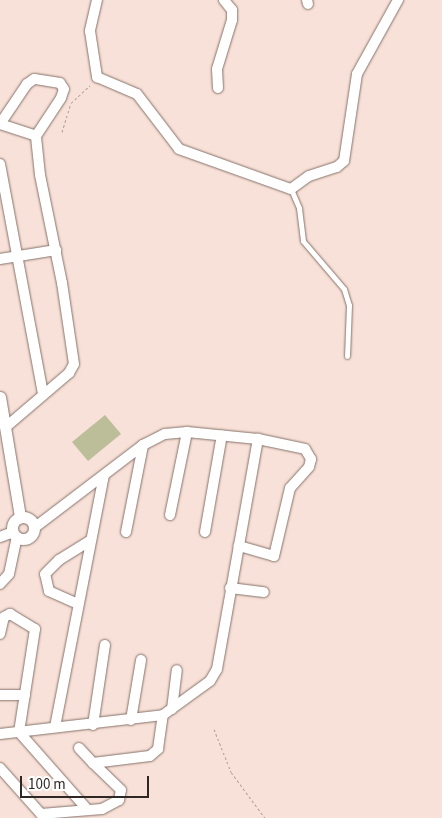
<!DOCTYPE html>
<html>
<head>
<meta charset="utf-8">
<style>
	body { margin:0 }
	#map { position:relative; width:442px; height:818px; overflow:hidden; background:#f8e1d8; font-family:"Source Sans 3",sans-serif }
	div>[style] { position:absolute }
	.green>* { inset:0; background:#bbbe98 }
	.path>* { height:1px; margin-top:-0.5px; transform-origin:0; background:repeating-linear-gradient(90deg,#b3a09a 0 2.5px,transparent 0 5px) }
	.roads { filter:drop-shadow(0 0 1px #86726a) drop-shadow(0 0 1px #86726a) }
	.service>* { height:5px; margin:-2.5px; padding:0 2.5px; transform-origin:2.5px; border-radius:2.5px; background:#fff }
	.minor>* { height:10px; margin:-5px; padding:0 5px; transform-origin:5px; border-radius:5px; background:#fff }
	.tertiary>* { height:11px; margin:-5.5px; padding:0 5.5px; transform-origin:5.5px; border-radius:5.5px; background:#fff }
	.tertiary>.ring { margin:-5.5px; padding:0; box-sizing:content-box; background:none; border:11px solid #fff; border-radius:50% }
	span { translate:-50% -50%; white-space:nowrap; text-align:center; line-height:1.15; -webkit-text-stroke:4px #fff; paint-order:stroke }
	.scale { position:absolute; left:20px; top:776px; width:129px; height:22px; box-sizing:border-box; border:2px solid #302724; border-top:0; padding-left:6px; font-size:15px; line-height:18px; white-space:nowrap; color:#302724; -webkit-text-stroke:4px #fff; paint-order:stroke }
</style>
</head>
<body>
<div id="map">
	<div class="green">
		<i style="clip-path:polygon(105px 415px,121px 434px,88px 461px,72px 442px)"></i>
	</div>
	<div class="path">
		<i style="left:62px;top:132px;width:30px;rotate:-73deg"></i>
		<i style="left:71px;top:103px;width:26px;rotate:-43deg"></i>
		<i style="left:214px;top:729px;width:46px;rotate:68.4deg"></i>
		<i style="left:231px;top:772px;width:57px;rotate:53.5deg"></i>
	</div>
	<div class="roads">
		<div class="service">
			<i style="left:291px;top:189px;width:21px;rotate:67deg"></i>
			<i style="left:299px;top:208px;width:33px;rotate:83deg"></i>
			<i style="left:303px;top:241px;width:63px;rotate:49.5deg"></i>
			<i style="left:344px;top:289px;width:17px;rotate:73deg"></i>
			<i style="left:349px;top:305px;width:51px;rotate:92.2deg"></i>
		</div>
		<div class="minor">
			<i style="left:97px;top:0;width:32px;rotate:103deg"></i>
			<i style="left:90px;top:31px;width:47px;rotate:81.3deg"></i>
			<i style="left:97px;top:77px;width:43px;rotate:23deg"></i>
			<i style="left:137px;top:94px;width:69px;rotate:52.6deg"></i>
			<i style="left:179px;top:149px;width:119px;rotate:19.7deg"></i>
			<i style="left:291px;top:189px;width:22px;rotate:-36deg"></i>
			<i style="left:309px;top:176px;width:29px;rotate:-18deg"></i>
			<i style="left:337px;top:167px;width:9px;rotate:-41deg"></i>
			<i style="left:344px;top:161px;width:88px;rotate:-81.5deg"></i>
			<i style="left:357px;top:74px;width:85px;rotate:-61deg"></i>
			<i style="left:307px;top:0;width:4px;rotate:76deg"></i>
			<i style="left:218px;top:88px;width:19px;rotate:-93deg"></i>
			<i style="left:217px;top:69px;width:51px;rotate:-73deg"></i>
			<i style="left:232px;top:20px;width:10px;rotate:-90deg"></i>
			<i style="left:232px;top:10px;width:13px;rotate:-129deg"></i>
			<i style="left:0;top:124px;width:38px;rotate:18deg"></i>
			<i style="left:36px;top:136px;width:45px;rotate:-56.7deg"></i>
			<i style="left:61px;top:98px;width:9px;rotate:-72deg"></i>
			<i style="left:64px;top:89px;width:7px;rotate:-124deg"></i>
			<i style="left:60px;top:83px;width:26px;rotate:-171deg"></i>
			<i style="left:34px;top:79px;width:9px;rotate:144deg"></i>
			<i style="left:27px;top:84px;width:48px;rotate:124deg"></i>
			<i style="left:0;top:164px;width:234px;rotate:79.4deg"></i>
			<i style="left:0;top:259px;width:57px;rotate:-9.1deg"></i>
			<i style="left:7px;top:426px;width:82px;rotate:-40.5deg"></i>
			<i style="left:69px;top:373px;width:10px;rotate:-61deg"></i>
			<i style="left:74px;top:364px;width:82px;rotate:-98.4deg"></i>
			<i style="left:62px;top:283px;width:110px;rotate:-101.5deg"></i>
			<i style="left:40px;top:175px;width:39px;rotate:-96deg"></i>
			<i style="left:170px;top:515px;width:85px;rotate:-78.4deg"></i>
			<i style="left:34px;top:528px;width:137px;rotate:-37.3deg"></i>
			<i style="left:143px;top:445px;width:25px;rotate:-27deg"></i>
			<i style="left:165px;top:434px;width:22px;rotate:-5deg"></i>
			<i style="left:187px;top:432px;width:71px;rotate:5.6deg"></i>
			<i style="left:258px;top:439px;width:48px;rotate:12deg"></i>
			<i style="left:305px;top:449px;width:12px;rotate:59deg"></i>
			<i style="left:311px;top:459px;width:8px;rotate:104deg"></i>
			<i style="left:309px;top:467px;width:28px;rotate:132deg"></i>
			<i style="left:290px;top:488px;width:70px;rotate:103.2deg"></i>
			<i style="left:274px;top:556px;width:37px;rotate:-164deg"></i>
			<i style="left:126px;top:532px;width:89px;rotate:-78.9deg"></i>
			<i style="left:205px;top:532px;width:98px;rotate:-80.1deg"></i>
			<i style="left:0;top:537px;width:14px;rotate:-21deg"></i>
			<i style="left:0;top:584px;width:13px;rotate:-48deg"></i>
			<i style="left:9px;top:574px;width:38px;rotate:-78deg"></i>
			<i style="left:230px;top:588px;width:34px;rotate:7deg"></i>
			<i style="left:78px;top:604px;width:32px;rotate:-156deg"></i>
			<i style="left:49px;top:591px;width:17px;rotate:-103deg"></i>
			<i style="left:45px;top:574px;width:20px;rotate:-45deg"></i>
			<i style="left:59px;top:560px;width:36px;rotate:-32deg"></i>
			<i style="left:0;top:634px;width:17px;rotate:-77deg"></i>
			<i style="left:4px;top:617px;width:7px;rotate:-27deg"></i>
			<i style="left:10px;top:614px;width:29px;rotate:31deg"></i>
			<i style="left:35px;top:629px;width:104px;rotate:98.8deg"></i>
			<i style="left:19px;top:732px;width:101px;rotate:48.6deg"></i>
			<i style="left:0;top:695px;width:25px"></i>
			<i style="left:172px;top:709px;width:39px;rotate:-83deg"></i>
			<i style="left:131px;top:720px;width:61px;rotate:-80.5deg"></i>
			<i style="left:93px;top:725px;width:81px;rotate:-81.5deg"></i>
			<i style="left:55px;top:727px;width:256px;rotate:-79deg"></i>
			<i style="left:0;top:734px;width:164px;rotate:-6.6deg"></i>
			<i style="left:163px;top:715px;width:58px;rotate:-35.9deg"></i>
			<i style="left:210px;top:681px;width:14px;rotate:-60deg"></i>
			<i style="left:217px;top:669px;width:234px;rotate:-79.9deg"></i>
			<i style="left:79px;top:748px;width:21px;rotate:47deg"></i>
			<i style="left:0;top:768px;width:62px;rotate:48.3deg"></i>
			<i style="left:41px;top:814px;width:61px;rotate:-4.7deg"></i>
			<i style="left:102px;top:809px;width:19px;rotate:-28deg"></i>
			<i style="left:119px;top:800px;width:10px;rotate:-79deg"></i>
			<i style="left:121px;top:790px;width:39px;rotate:-136deg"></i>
			<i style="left:93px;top:763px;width:57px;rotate:-7deg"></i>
			<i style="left:150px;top:756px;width:11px;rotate:-41deg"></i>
			<i style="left:158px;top:749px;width:34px;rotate:-82deg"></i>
		</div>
		<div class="tertiary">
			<i style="left:0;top:397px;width:122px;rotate:80.5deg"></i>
			<i class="ring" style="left:12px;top:517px;width:11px;height:11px"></i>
		</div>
	</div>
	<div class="scale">100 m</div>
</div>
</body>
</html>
